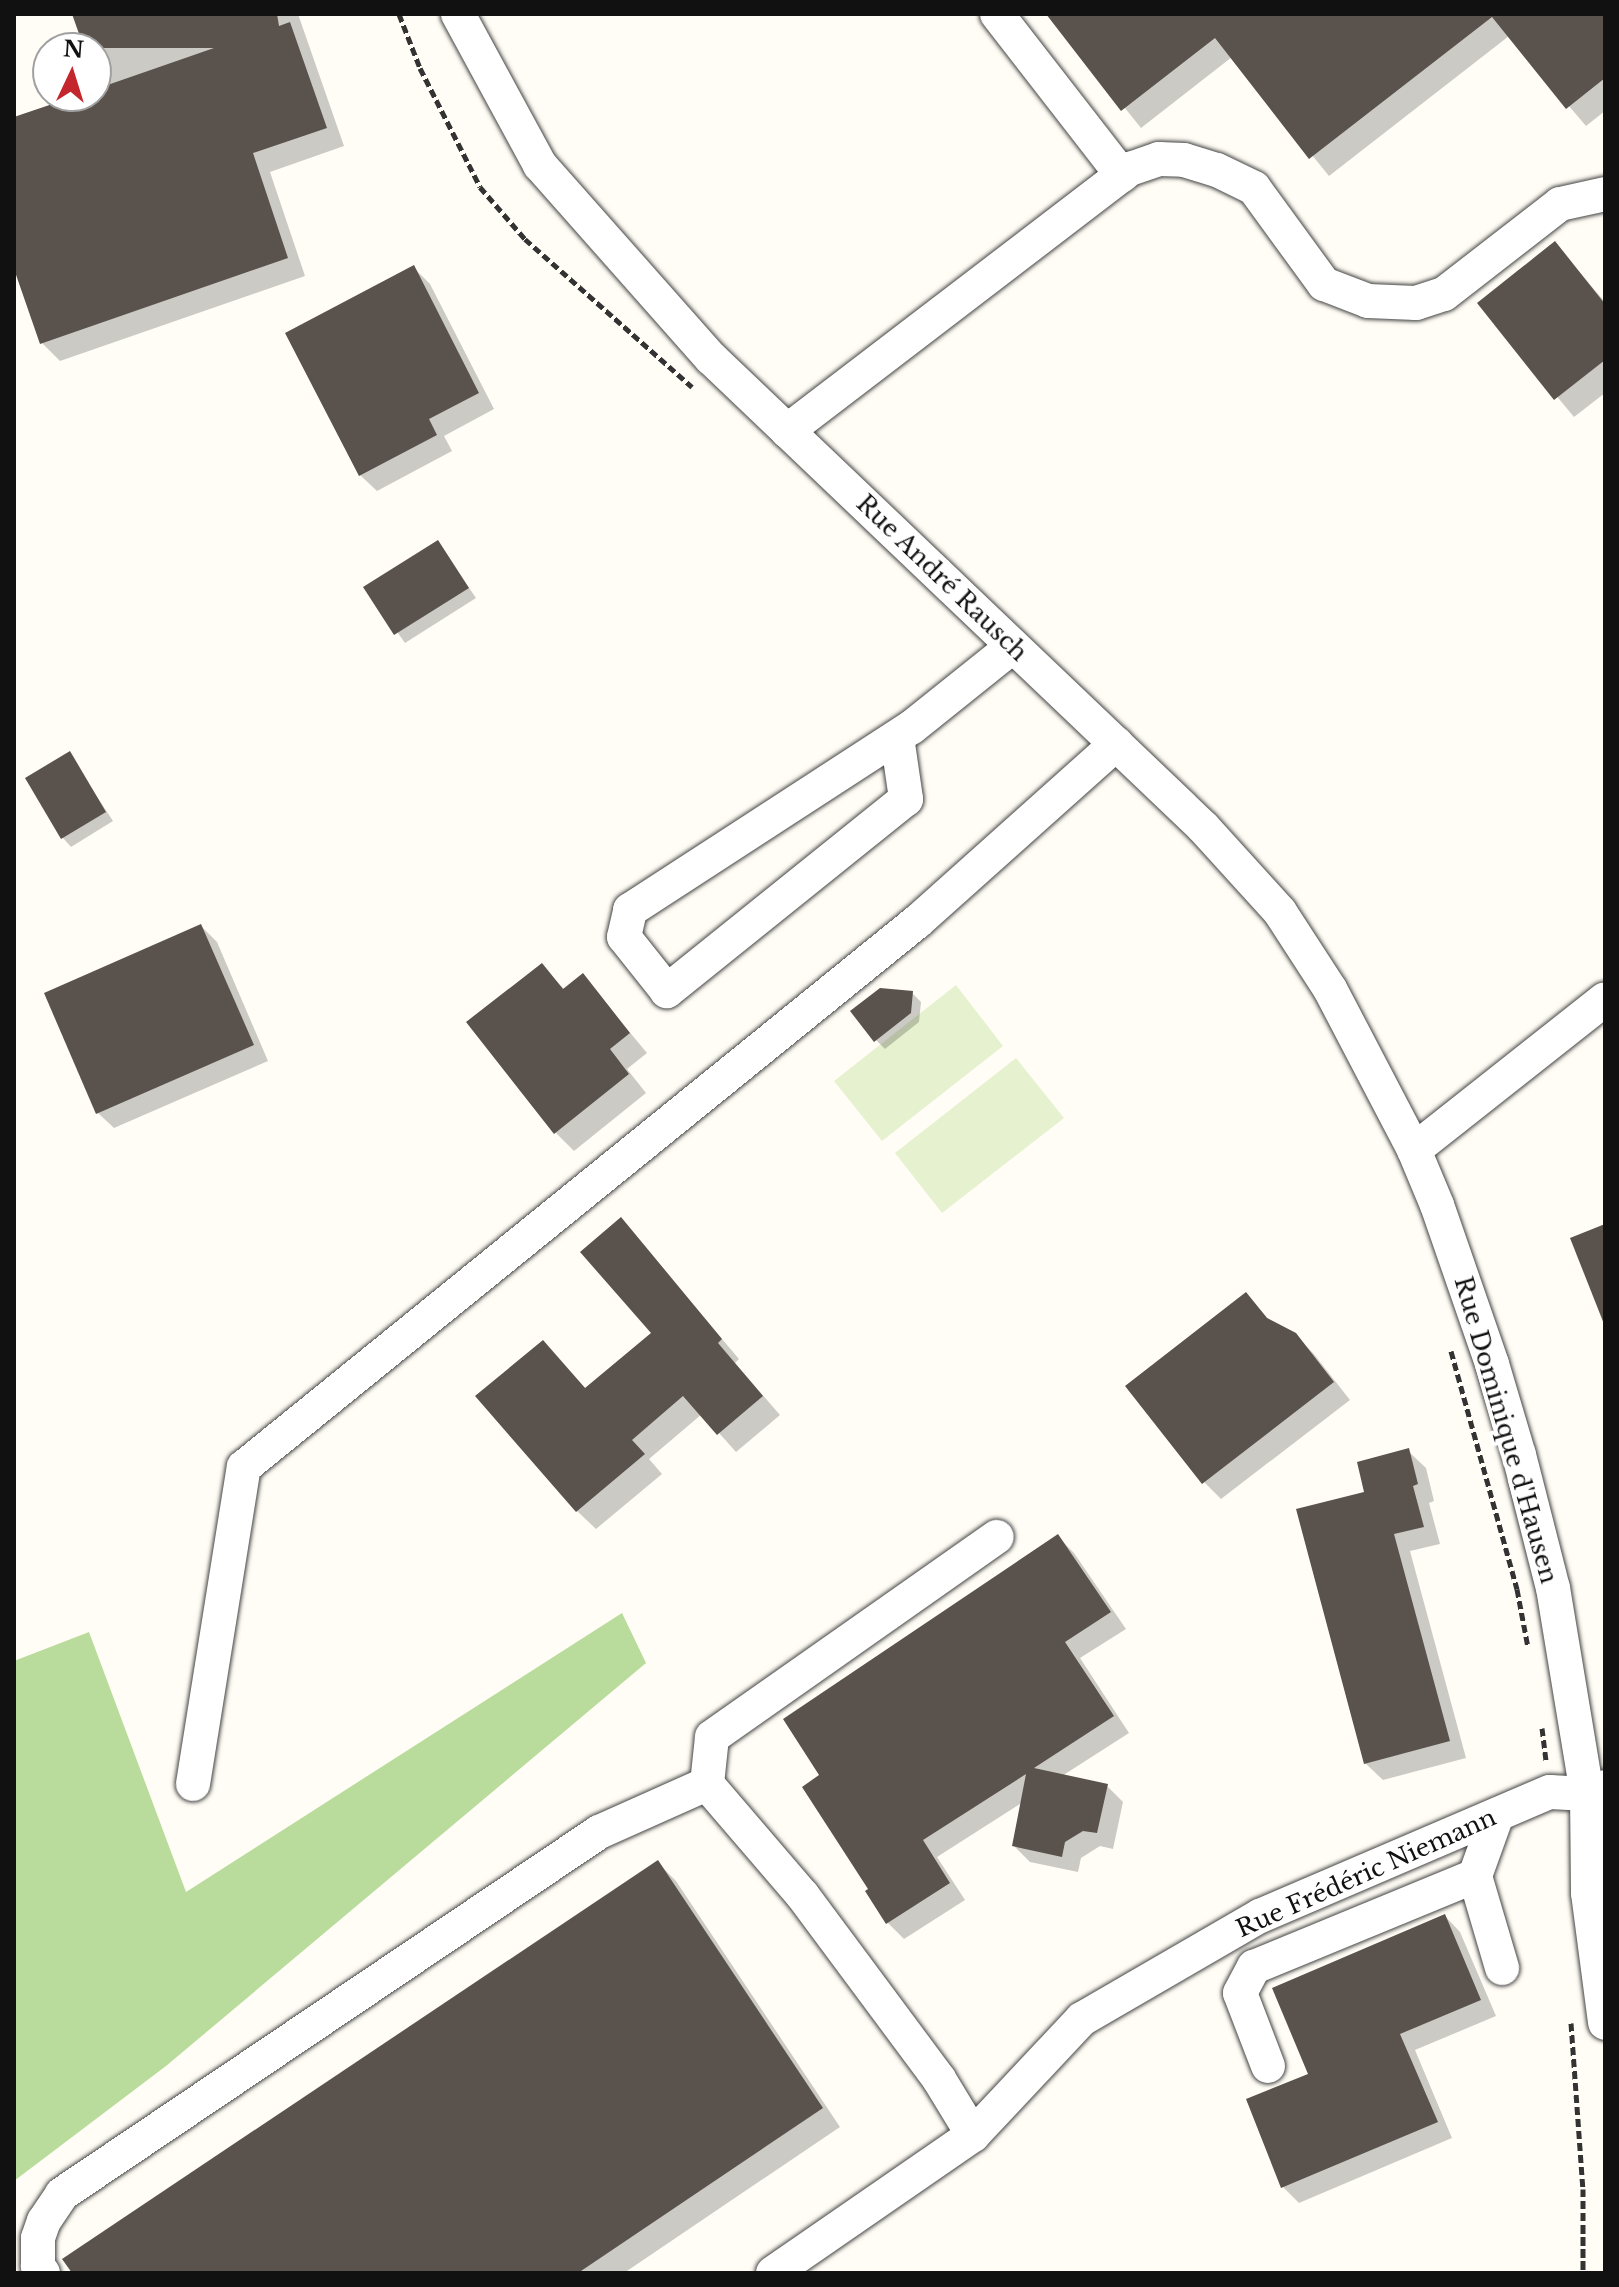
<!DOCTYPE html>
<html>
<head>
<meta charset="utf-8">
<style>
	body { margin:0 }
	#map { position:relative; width:1619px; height:2287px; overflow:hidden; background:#fffdf5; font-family:"Libre Baskerville",serif }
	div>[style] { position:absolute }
	.forest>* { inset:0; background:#b9dc9c }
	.pitch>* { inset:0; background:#e6f2cf }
	.shadow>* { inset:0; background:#0003 }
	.building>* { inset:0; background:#5a524d }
	.path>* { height:5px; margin-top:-2.5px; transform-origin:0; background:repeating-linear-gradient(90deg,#333 0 8px,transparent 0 12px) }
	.roads { filter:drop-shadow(0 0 2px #444) drop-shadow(0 0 2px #444) }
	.minor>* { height:34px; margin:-17px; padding:0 17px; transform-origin:17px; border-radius:17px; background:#fff }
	span { translate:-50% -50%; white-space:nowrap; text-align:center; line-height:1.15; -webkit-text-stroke:8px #fff; paint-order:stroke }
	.street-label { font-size:24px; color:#111 }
	.frame { position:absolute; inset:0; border:16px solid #111; pointer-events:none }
	.north { position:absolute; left:32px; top:32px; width:80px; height:80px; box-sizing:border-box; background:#fff; border:2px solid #a0a0a0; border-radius:50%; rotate:4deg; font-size:22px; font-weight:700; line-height:32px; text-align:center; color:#111 }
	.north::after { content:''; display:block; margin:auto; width:28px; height:36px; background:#c4262e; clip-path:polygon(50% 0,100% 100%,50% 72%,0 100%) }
</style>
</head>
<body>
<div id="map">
	<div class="forest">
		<i style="clip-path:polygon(622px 1613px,646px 1663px,166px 2066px,14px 2181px,14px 1661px,89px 1632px,186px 1892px)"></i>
	</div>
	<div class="pitch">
		<i style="clip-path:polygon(956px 985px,1003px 1046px,882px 1141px,834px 1081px)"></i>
		<i style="clip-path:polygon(1016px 1058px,1064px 1118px,942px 1213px,895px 1153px)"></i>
	</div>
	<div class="shadow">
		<i style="clip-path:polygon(74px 14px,298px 14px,344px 146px,270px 172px,305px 276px,60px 361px,42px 343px,14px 263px,14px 120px,82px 96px,96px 96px,100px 90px,96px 78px,96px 48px,86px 48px)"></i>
		<i style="clip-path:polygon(1049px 14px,1605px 14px,1605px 111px,1586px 126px,1509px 36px,1329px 176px,1232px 57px,1141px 128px)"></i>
		<i style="clip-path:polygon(1555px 244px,1605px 302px,1605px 393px,1574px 417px,1480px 304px)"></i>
		<i style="clip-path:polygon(414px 268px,430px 284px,494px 409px,444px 436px,452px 451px,377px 491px,360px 475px)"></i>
		<i style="clip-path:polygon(438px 543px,476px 598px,405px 643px,366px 588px)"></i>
		<i style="clip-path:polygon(69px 754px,113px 821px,71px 847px,63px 838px)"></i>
		<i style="clip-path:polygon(201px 926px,217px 942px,268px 1061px,114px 1128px,98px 1113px)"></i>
		<i style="clip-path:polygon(541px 965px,565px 990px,583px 976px,647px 1053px,627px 1069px,646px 1093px,574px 1151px,555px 1132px)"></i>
		<i style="clip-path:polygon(912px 993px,921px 1002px,919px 1022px,885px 1049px,876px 1040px)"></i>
		<i style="clip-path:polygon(621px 1220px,739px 1359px,735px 1363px,780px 1415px,736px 1452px,702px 1414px,649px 1459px,662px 1474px,596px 1529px,577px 1511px,561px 1361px,586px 1389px,653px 1333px)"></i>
		<i style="clip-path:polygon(1246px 1294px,1272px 1323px,1295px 1335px,1313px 1353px,1350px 1400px,1221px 1499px,1204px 1482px)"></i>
		<i style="clip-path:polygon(1408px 1451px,1426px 1468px,1434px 1501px,1429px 1503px,1440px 1544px,1410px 1551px,1466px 1758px,1383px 1780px,1365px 1763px,1366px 1494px)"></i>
		<i style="clip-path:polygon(1058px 1537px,1074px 1553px,1126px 1629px,1080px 1658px,1129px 1733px,1062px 1776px,1107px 1786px,1123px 1802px,1113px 1849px,1100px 1846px,1081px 1858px,1078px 1872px,1030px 1862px,1014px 1846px,1023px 1802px,937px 1857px,965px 1900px,904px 1939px,888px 1923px,868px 1892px,871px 1890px,822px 1775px)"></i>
		<i style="clip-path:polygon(658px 1863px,676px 1881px,840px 2127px,624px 2273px,74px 2273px)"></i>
		<i style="clip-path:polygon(1445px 1916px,1460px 1932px,1496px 2016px,1415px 2050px,1452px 2138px,1299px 2203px,1283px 2187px,1310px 2075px)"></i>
	</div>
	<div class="building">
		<i style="clip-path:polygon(72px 14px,277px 14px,279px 26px,290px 22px,327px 128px,253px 153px,288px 258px,40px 344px,14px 269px,14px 117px,76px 96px,96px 96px,96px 89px,214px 48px,84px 48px)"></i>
		<i style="clip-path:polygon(1046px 14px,1605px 14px,1605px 78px,1566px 109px,1492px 17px,1309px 159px,1215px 38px,1121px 111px)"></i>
		<i style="clip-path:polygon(1555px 241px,1605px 304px,1605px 360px,1554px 400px,1477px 303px)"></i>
		<i style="clip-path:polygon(414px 265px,479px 393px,429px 419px,437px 435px,359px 476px,285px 333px)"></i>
		<i style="clip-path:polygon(438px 540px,469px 588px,394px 635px,363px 587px)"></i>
		<i style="clip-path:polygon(70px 751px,106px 812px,61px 839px,25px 778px)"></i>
		<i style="clip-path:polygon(201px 924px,254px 1045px,96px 1114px,44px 993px)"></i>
		<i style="clip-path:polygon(542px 963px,563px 989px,583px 973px,630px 1033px,610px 1049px,629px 1074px,554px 1134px,466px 1022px)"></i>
		<i style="clip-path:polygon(880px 988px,913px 991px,911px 1013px,874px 1042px,850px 1011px)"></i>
		<i style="clip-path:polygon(621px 1217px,722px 1339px,718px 1343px,763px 1396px,717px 1435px,683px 1396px,632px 1440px,645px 1454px,576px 1512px,475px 1396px,543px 1340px,585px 1388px,651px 1333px,580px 1252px)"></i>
		<i style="clip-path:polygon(1605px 1224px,1605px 1323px,1604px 1324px,1570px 1238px)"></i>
		<i style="clip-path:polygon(1246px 1292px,1267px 1318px,1296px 1333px,1334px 1382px,1202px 1484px,1125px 1386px)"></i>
		<i style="clip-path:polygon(1409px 1448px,1418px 1484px,1413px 1486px,1424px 1527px,1394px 1534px,1450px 1741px,1364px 1764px,1296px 1509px,1364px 1492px,1357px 1462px)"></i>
		<i style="clip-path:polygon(1058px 1534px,1111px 1612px,1065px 1642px,1114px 1716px,1034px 1768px,1108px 1784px,1097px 1833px,1083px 1831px,1065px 1842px,1062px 1857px,1012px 1846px,1026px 1774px,923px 1840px,950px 1883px,886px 1924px,865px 1891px,868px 1889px,802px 1787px,819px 1775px,783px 1719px)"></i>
		<i style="clip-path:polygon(658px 1860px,823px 2108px,578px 2273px,72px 2273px,62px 2259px)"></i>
		<i style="clip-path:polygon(1445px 1914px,1481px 2000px,1400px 2034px,1438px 2122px,1281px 2188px,1246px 2099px,1308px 2074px,1272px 1988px)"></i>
	</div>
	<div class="path">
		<i style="left:399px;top:14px;width:58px;rotate:68.7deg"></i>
		<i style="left:420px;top:68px;width:133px;rotate:63.2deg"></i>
		<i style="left:480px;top:187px;width:69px;rotate:49.1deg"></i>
		<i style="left:525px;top:239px;width:223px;rotate:41.5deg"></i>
		<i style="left:1451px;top:1351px;width:247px;rotate:74.5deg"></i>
		<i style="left:1517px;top:1589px;width:59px;rotate:79.3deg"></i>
		<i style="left:1542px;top:1728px;width:34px;rotate:83deg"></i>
		<i style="left:1571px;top:2023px;width:166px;rotate:85.9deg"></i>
		<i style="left:1583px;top:2189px;width:84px;rotate:90deg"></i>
	</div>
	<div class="roads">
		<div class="minor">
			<i style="left:458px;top:14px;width:172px;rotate:61.5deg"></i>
			<i style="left:540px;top:165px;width:258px;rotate:48.5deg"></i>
			<i style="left:711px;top:358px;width:680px;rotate:43.63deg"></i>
			<i style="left:1203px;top:827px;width:115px;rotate:47.8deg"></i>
			<i style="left:1280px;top:912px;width:92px;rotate:57deg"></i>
			<i style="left:1330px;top:989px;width:182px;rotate:62.4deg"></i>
			<i style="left:1414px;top:1150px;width:60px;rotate:67.3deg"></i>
			<i style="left:1437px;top:1205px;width:168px;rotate:70.9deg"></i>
			<i style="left:1492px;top:1364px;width:95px;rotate:73.5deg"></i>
			<i style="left:1519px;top:1455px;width:137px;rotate:75.7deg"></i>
			<i style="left:1553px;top:1588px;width:209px;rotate:80.6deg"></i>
			<i style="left:1587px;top:1794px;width:99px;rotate:89.4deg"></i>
			<i style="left:1588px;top:1893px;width:131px;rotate:82.5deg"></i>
			<i style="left:997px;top:14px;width:204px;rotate:52.2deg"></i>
			<i style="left:787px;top:431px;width:432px;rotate:-37.4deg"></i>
			<i style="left:1130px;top:169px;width:31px;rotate:-19deg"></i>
			<i style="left:1159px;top:159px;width:25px;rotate:2deg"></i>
			<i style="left:1184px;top:160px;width:34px;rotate:17deg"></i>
			<i style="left:1217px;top:170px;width:41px;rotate:25.9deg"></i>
			<i style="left:1254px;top:188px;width:119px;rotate:53.9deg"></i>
			<i style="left:1324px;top:284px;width:47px;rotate:21.1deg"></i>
			<i style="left:1368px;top:301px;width:48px;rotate:2.4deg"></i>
			<i style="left:1416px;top:303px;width:29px;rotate:-18deg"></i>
			<i style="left:1444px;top:294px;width:147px;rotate:-37.8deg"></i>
			<i style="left:1560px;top:204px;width:46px;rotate:-12.5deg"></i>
			<i style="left:897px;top:737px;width:63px;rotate:81.7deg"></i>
			<i style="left:906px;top:799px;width:307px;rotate:141.2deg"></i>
			<i style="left:667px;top:991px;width:69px;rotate:-128.5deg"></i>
			<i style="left:624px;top:937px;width:28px;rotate:-77deg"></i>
			<i style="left:630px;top:910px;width:336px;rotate:-33deg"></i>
			<i style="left:912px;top:727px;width:129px;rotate:-38.7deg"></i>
			<i style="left:1414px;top:1150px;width:243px;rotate:-38.3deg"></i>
			<i style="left:193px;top:1784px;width:321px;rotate:-80.9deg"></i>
			<i style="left:244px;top:1467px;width:867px;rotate:-39.01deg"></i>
			<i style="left:918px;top:921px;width:266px;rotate:-41.8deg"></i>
			<i style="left:1475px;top:1876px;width:96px;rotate:73.6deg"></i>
			<i style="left:1268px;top:2066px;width:78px;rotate:-111deg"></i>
			<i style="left:1240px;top:1993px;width:30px;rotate:-62deg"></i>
			<i style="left:1254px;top:1967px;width:239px;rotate:-22.4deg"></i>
			<i style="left:1475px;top:1876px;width:65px;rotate:-70.2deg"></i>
			<i style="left:973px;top:2135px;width:66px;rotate:-121.3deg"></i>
			<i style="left:939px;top:2079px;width:228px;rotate:-126.6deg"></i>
			<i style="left:803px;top:1896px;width:148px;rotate:-130.6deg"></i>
			<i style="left:707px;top:1784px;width:47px;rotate:-83.9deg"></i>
			<i style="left:712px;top:1737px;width:348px;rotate:-35.1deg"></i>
			<i style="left:43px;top:2273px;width:9px;rotate:-126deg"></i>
			<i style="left:38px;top:2266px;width:28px;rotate:-90deg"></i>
			<i style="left:38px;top:2238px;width:18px;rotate:-71deg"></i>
			<i style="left:44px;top:2221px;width:32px;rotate:-56deg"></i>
			<i style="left:62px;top:2194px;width:648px;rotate:-33.98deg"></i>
			<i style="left:599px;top:1832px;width:118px;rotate:-24deg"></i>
			<i style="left:773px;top:2273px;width:243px;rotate:-34.6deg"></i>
			<i style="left:973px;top:2135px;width:159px;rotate:-46.8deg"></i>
			<i style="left:1082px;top:2019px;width:206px;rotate:-30.1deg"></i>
			<i style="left:1260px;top:1916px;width:315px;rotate:-23.2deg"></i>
			<i style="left:1550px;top:1792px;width:37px;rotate:3deg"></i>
			<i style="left:1587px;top:1794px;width:19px;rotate:-21deg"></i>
		</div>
	</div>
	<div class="street-label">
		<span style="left:942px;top:578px;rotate:44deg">Rue André Rausch</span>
		<span style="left:1506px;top:1430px;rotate:74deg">Rue Dominique d'Hausen</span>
		<span style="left:1366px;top:1873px;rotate:-24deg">Rue Frédéric Niemann</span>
	</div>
	<div class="frame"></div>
	<div class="north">N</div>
</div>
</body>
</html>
